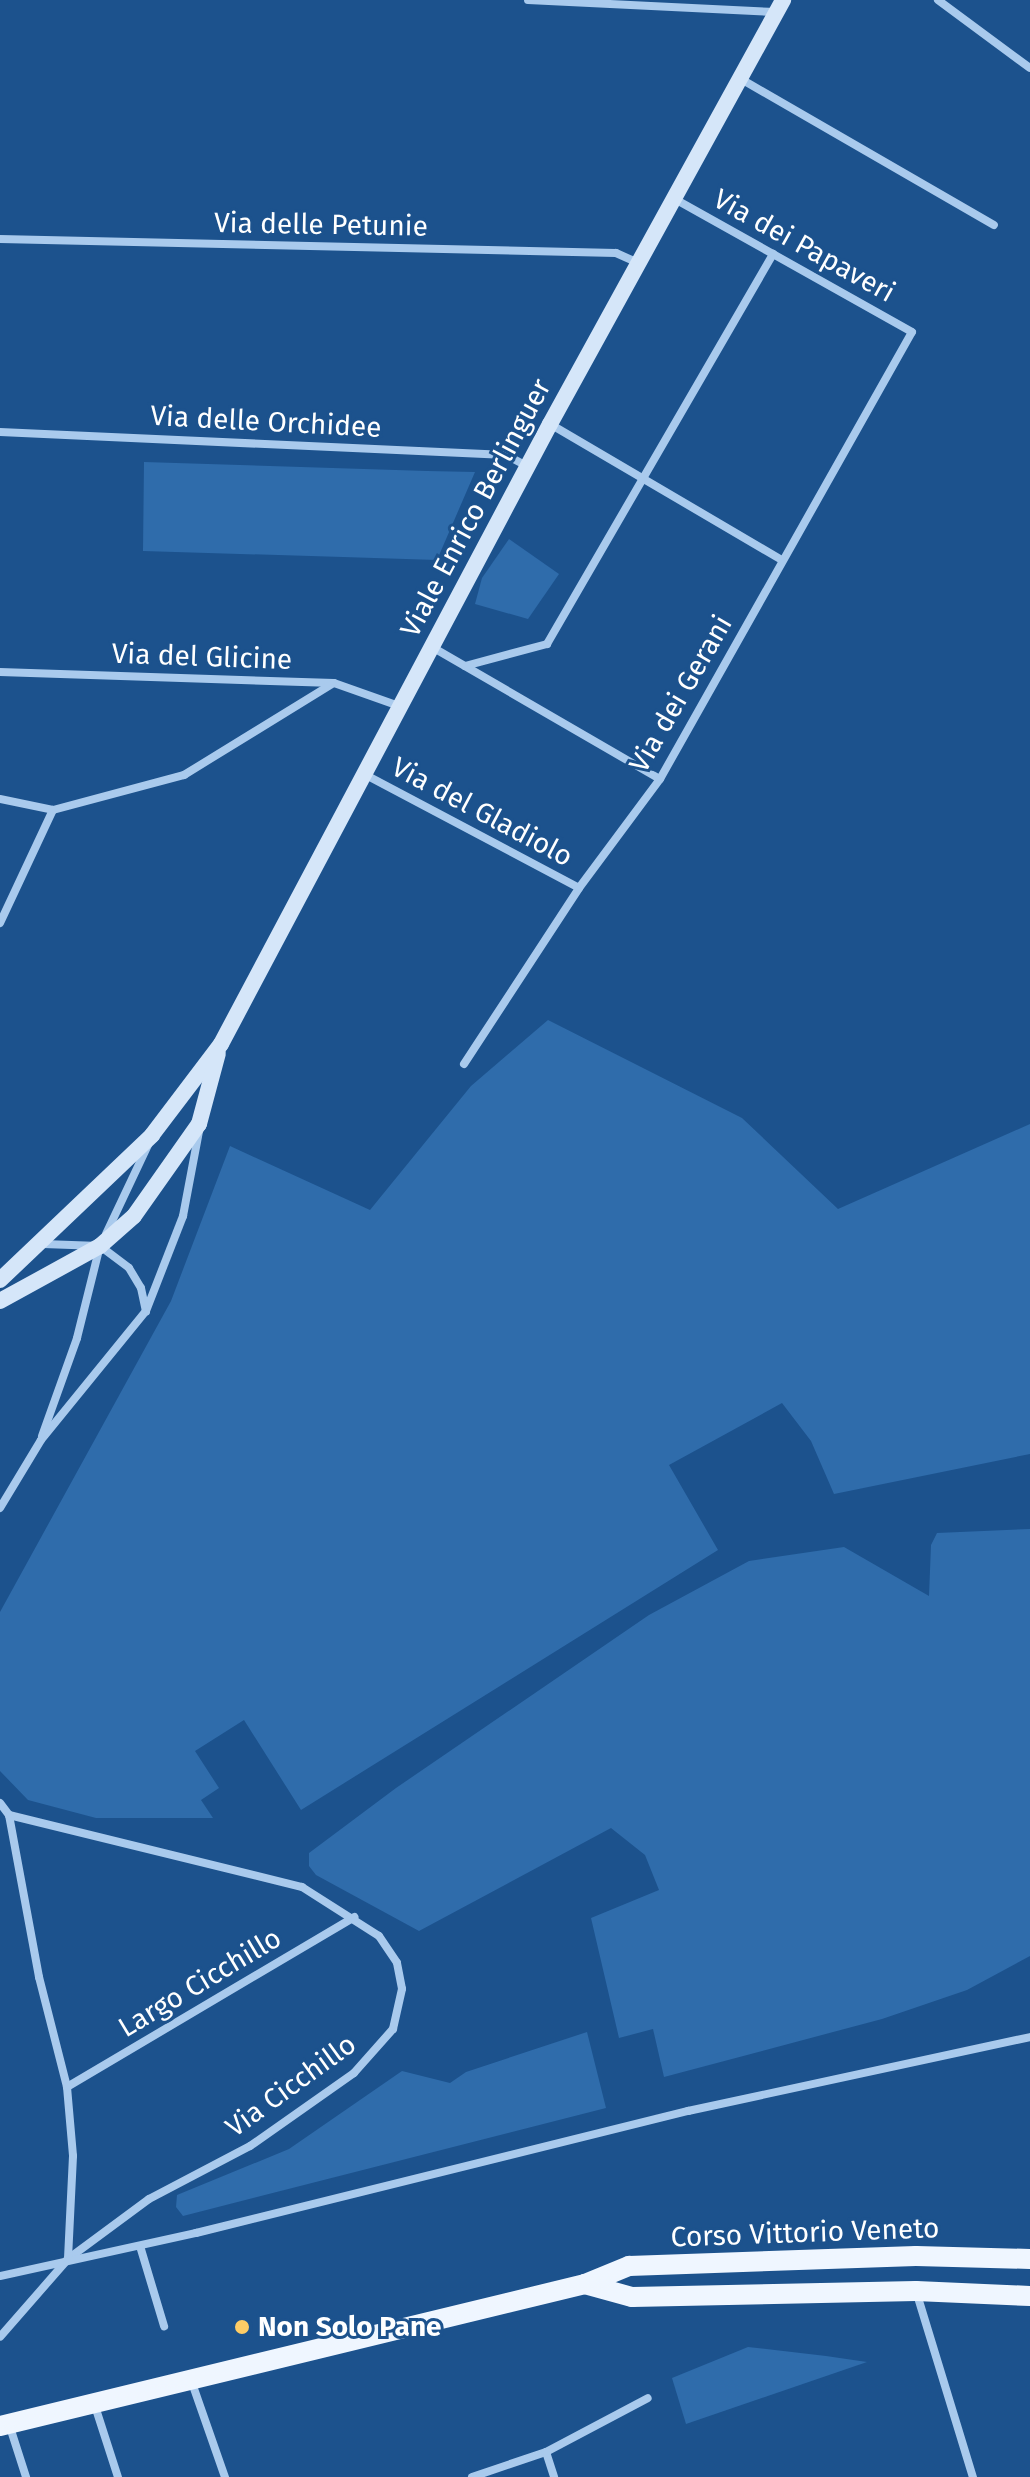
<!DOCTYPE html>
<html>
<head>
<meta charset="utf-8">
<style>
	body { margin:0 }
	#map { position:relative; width:1030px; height:2477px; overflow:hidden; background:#1c528d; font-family:"Fira Sans",sans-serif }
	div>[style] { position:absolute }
	.green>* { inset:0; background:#2f6cab }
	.street>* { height:8px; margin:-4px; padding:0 4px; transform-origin:4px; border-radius:4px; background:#a9caed }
	.secondary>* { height:16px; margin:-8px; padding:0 8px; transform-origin:8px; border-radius:8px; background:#d5e6f9 }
	.primary>* { height:20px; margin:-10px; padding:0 10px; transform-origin:10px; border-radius:10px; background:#eff6ff }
	.dots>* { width:22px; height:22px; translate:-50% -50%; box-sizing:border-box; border:4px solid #1c528d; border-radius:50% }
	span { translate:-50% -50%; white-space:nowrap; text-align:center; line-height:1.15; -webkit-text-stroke:6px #1c528d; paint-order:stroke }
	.street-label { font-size:28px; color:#fff }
	.poi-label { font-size:28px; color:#fff; font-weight:700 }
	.left { translate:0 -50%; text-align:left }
</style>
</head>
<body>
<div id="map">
	<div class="green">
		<i style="clip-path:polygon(144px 462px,427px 471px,475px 472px,437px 560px,343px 557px,143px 551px)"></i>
		<i style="clip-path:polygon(509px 539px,559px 574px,528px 619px,475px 604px,482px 578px)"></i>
		<i style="clip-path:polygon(548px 1020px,742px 1118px,838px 1209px,1030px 1124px,1030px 1454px,834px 1494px,811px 1441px,782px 1403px,669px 1465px,718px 1550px,301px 1810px,244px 1720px,195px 1751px,219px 1788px,201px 1800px,213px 1818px,96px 1818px,28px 1800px,0 1771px,0 1612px,171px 1301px,230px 1146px,370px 1210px,471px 1086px)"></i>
		<i style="clip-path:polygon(1030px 1529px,1030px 1956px,967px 1990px,882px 2019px,664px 2077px,653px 2029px,619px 2038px,591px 1918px,659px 1890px,645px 1855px,611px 1828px,419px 1931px,316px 1875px,309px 1866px,309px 1853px,396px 1788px,649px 1615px,749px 1561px,844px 1547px,929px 1596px,931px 1545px,937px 1533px)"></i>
		<i style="clip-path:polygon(587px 2032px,606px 2108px,183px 2216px,176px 2207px,177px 2195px,289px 2149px,402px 2071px,450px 2083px,466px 2072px)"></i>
		<i style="clip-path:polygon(748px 2347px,826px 2356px,867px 2362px,686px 2424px,672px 2378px)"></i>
	</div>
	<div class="street">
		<i style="left:528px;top:0;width:248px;rotate:2.8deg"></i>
		<i style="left:938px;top:0;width:114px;rotate:36.5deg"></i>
		<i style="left:741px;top:79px;width:292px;rotate:30deg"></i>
		<i style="left:0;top:239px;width:616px;rotate:1.3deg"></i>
		<i style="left:616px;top:253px;width:24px;rotate:24deg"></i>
		<i style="left:550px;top:424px;width:269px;rotate:30.4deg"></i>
		<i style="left:0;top:432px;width:507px;rotate:2.6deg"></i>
		<i style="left:506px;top:455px;width:24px;rotate:28deg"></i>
		<i style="left:432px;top:647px;width:263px;rotate:30.1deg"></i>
		<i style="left:465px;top:666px;width:85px;rotate:-15deg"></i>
		<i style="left:547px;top:644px;width:451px;rotate:-59.9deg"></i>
		<i style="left:0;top:672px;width:334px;rotate:1.9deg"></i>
		<i style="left:334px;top:683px;width:69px;rotate:19.5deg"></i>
		<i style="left:364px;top:774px;width:243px;rotate:27.9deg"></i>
		<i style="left:0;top:799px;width:54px;rotate:11.7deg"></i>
		<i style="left:53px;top:810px;width:136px;rotate:-15deg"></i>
		<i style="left:184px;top:775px;width:174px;rotate:-31.6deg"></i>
		<i style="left:0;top:923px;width:125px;rotate:-64.9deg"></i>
		<i style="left:464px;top:1064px;width:210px;rotate:-56.8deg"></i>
		<i style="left:579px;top:888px;width:136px;rotate:-53.4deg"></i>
		<i style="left:660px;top:779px;width:513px;rotate:-60.59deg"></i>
		<i style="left:912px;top:332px;width:272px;rotate:-150.7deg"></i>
		<i style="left:106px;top:1234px;width:98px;rotate:-64.7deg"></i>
		<i style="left:43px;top:1244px;width:57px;rotate:2deg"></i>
		<i style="left:100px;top:1246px;width:36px;rotate:37deg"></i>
		<i style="left:129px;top:1268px;width:23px;rotate:59deg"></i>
		<i style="left:141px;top:1288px;width:24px;rotate:78deg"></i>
		<i style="left:42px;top:1436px;width:104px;rotate:-70.3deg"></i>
		<i style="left:77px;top:1338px;width:95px;rotate:-76deg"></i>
		<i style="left:0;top:1508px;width:79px;rotate:-58.9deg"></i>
		<i style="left:41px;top:1440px;width:166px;rotate:-50.9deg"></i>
		<i style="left:146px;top:1311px;width:102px;rotate:-68.7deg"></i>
		<i style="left:183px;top:1216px;width:86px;rotate:-79.3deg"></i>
		<i style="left:0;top:1803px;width:15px;rotate:53deg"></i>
		<i style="left:9px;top:1815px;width:302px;rotate:13.8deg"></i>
		<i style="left:302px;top:1887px;width:91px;rotate:32.5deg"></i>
		<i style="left:379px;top:1936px;width:32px;rotate:56deg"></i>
		<i style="left:397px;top:1963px;width:26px;rotate:79deg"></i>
		<i style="left:402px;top:1989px;width:41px;rotate:102.7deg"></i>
		<i style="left:393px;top:2029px;width:59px;rotate:131.6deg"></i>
		<i style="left:354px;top:2073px;width:127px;rotate:144.9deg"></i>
		<i style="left:250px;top:2146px;width:114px;rotate:152.3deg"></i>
		<i style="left:149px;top:2199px;width:101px;rotate:143.5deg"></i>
		<i style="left:68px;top:2259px;width:103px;rotate:131.1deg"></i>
		<i style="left:9px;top:1815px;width:165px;rotate:79.5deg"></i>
		<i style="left:39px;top:1977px;width:114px;rotate:75.7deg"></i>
		<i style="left:67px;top:2087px;width:69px;rotate:85deg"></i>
		<i style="left:73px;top:2156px;width:103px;rotate:92.8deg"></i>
		<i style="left:67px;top:2087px;width:334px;rotate:-30.6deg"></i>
		<i style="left:140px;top:2246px;width:84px;rotate:73.3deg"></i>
		<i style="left:0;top:2276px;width:201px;rotate:-12.4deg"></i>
		<i style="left:196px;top:2233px;width:507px;rotate:-13.93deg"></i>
		<i style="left:688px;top:2111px;width:350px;rotate:-12.2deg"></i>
		<i style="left:916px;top:2291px;width:195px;rotate:73deg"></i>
		<i style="left:191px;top:2380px;width:103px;rotate:70.7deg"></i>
		<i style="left:95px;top:2406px;width:75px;rotate:72.1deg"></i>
		<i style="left:9px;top:2424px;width:56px;rotate:72.2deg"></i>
		<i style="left:546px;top:2452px;width:115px;rotate:-27.9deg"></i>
		<i style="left:472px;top:2477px;width:78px;rotate:-18.7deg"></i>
		<i style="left:546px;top:2452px;width:26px;rotate:72deg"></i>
	</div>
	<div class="secondary">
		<i style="left:0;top:1280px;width:210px;rotate:-43.6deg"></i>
		<i style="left:152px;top:1135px;width:114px;rotate:-52.8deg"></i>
		<i style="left:221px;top:1044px;width:702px;rotate:-62.05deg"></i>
		<i style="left:550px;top:424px;width:484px;rotate:-61.2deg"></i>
		<i style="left:0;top:1301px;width:114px;rotate:-28.8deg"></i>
		<i style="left:100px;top:1246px;width:45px;rotate:-41.4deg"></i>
		<i style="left:134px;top:1216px;width:113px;rotate:-54.8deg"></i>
		<i style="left:199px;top:1124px;width:73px;rotate:-75deg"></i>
	</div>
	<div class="primary">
		<i style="left:585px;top:2284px;width:49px;rotate:15.5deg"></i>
		<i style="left:632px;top:2297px;width:284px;rotate:-1.2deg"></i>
		<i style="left:916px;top:2291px;width:114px;rotate:2.5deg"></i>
		<i style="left:0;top:2426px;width:602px;rotate:-13.64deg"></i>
		<i style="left:585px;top:2284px;width:48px;rotate:-22.2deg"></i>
		<i style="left:629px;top:2266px;width:287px;rotate:-2deg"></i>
		<i style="left:916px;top:2256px;width:114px;rotate:1.5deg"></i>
	</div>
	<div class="dots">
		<i style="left:242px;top:2327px;background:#fdcc66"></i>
	</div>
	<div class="street-label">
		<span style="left:321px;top:225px;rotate:1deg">Via delle Petunie</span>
		<span style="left:804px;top:246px;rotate:29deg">Via dei Papaveri</span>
		<span style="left:266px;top:422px;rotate:3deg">Via delle Orchidee</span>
		<span style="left:476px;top:508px;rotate:-62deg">Viale Enrico Berlinguer</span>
		<span style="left:202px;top:657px;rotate:2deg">Via del Glicine</span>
		<span style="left:681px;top:694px;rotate:-60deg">Via dei Gerani</span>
		<span style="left:482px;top:812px;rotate:28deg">Via del Gladiolo</span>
		<span style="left:200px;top:1983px;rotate:-31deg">Largo Cicchillo</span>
		<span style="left:291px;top:2086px;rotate:-36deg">Via Cicchillo</span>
		<span style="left:805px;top:2233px;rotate:-2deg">Corso Vittorio Veneto</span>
	</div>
	<div class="poi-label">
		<span class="left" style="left:258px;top:2327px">Non Solo Pane</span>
	</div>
</div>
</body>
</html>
